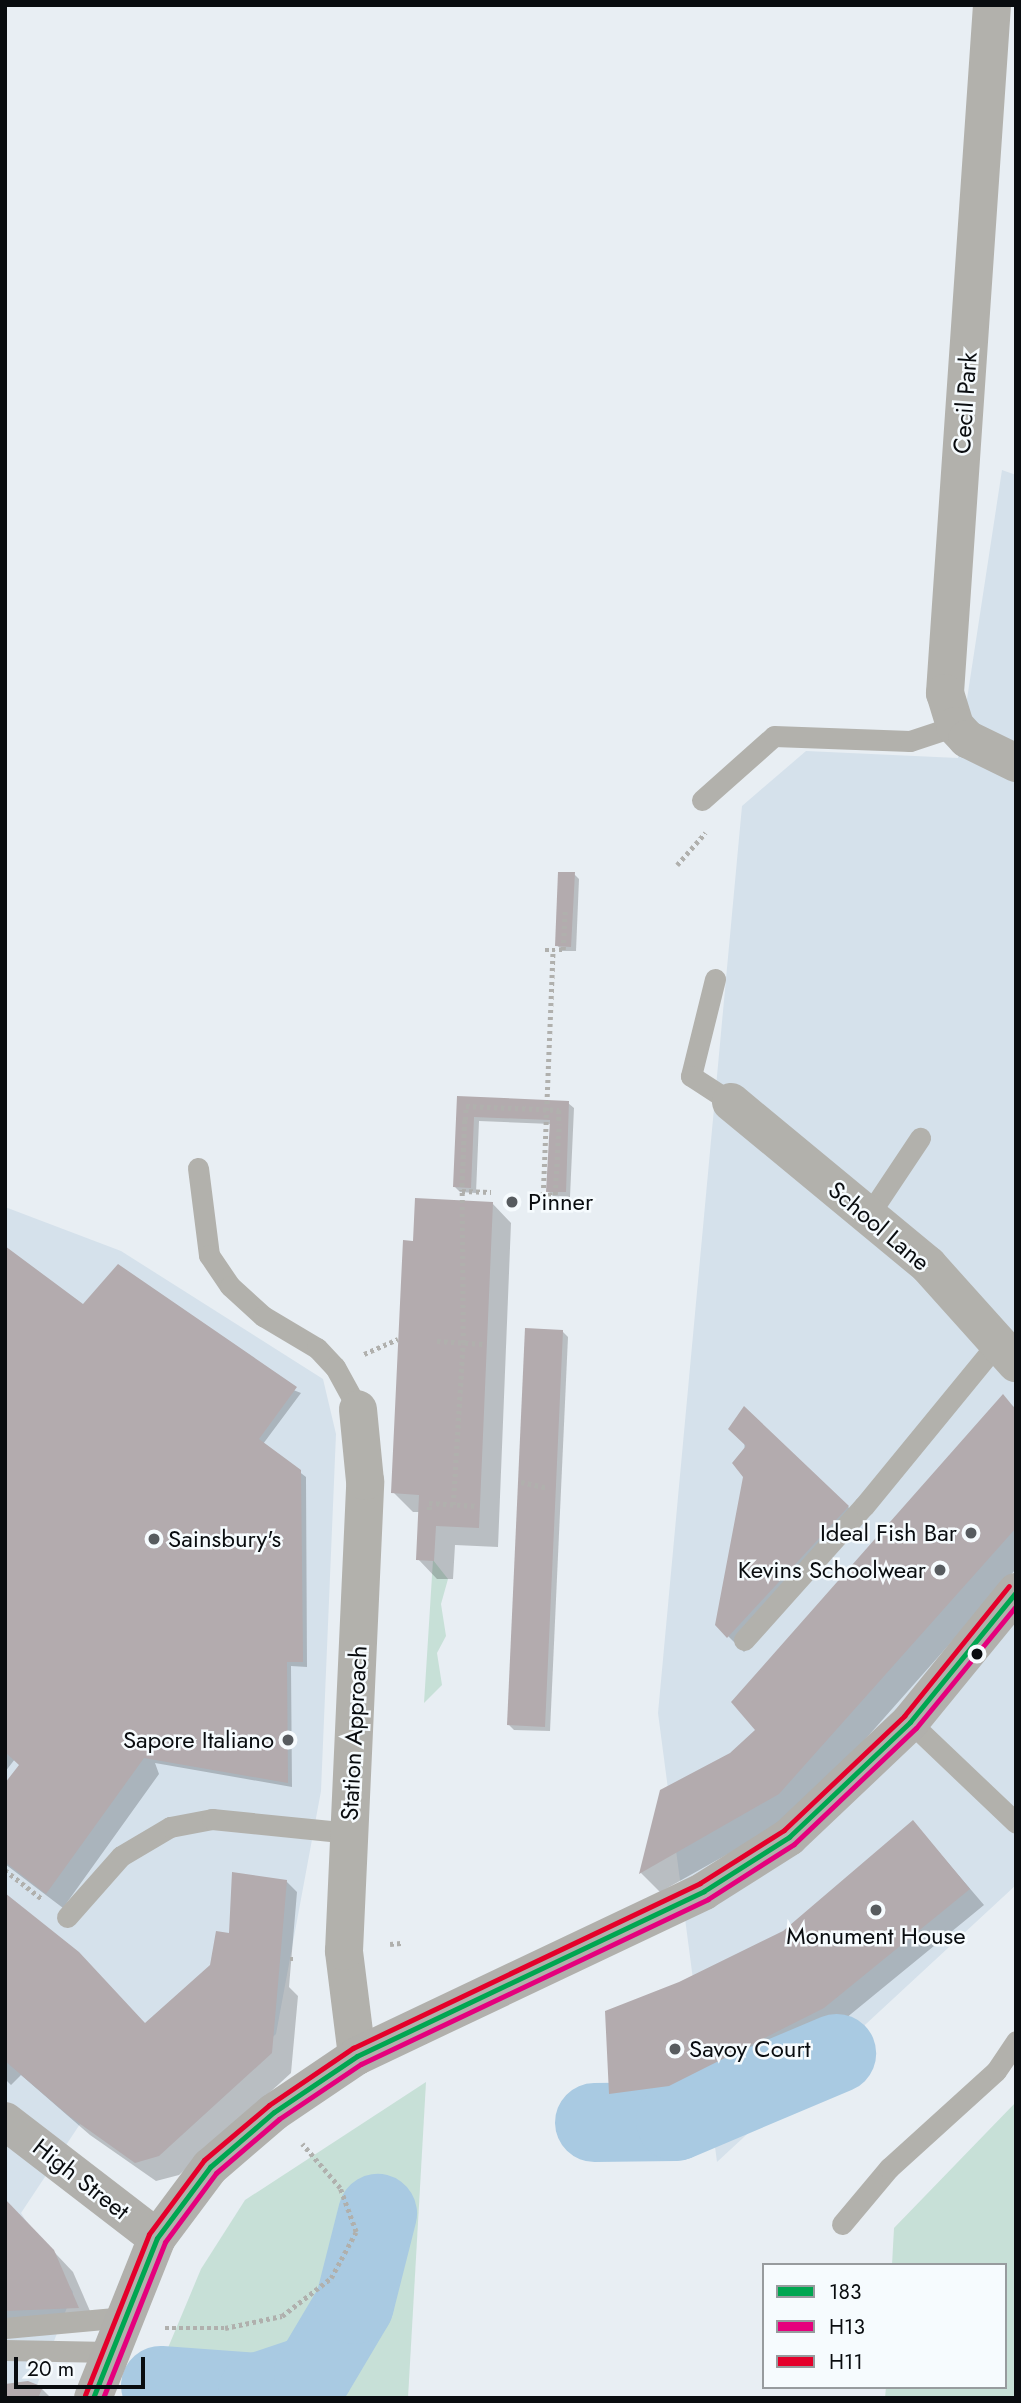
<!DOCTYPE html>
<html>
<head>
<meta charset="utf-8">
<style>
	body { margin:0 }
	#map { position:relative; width:1021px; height:2403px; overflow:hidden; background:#e8eef3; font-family:Jost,sans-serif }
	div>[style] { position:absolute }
	.built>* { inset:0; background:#d5e1eb }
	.green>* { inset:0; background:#c7e0d7 }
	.shadow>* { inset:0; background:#0003 }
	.river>* { height:79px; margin:-39.5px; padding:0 39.5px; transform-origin:39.5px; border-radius:39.5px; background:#a9cae2 }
	.building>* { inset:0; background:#b3abae }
	.path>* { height:4.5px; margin-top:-2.25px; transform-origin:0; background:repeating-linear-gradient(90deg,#b0b0ad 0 3.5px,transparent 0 7px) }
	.lane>* { height:21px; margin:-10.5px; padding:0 10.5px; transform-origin:10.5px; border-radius:10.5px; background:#b2b1ac }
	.street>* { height:38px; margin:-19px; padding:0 19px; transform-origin:19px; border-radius:19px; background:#b2b1ac }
	.secondary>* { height:38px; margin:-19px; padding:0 19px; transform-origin:19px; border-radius:19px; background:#b1b0ac }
	.path-bridge>* { height:4.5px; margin-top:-2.25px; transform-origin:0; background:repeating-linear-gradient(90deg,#b0b0ad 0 3.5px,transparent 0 7px) }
	.bus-1>* { height:5px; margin:-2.5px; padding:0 2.5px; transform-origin:2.5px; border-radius:2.5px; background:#00a651 }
	.bus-2>* { height:5px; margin:-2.5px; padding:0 2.5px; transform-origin:2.5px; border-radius:2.5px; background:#e5007d }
	.bus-3>* { height:5px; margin:-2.5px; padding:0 2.5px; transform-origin:2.5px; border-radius:2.5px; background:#e4002b }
	.dots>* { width:19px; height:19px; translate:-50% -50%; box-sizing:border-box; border:4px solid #f6fbfe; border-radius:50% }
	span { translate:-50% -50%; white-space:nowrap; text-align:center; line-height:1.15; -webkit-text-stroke:5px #f6fbfe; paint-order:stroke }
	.street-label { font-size:24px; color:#090c0f }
	.poi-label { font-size:24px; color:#090c0f }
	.left { translate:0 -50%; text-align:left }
	.right { translate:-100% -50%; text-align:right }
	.frame { position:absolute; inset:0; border:7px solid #090c0f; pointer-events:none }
	.legend { position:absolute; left:762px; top:2263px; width:245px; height:126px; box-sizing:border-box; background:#f6fbfe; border:2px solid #979b9e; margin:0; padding:9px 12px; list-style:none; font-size:21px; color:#090c0f }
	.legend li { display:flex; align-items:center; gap:14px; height:35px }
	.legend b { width:35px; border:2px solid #979b9e }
	.scale { position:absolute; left:14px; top:2357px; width:131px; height:32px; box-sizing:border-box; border:4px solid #090c0f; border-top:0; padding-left:9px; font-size:21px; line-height:24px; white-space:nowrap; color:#090c0f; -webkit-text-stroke:5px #f6fbfe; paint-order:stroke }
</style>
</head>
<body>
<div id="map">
	<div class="built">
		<i style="clip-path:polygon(1002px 470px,1016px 475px,1016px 1885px,717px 2162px,658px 1713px,742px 806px,806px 751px,958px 758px)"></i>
		<i style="clip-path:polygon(5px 1207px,121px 1251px,323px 1379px,336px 1434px,321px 1791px,276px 2034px,147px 2154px,84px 2118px,21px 2213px,73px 2292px,32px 2398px,5px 2398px)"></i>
	</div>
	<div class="green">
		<i style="clip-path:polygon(433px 1560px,448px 1579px,441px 1604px,446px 1636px,437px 1653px,442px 1685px,424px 1703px)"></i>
		<i style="clip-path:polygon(426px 2082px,408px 2398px,147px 2398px,201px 2269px,245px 2200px)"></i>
		<i style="clip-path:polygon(1016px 2102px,1016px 2398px,885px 2398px,886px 2387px,1005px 2387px,1005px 2265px,892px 2265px,894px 2228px)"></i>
	</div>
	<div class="shadow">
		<i style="clip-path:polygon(574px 874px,579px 879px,576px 951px,562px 951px,557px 945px)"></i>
		<i style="clip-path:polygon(458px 1098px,568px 1103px,574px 1108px,570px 1197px,553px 1196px,548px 1191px,551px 1124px,479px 1121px,476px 1193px,460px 1192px,455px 1187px)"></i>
		<i style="clip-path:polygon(492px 1203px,511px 1223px,498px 1547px,455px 1545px,453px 1579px,437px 1579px,418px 1559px,420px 1512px,413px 1512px,393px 1492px,415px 1243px)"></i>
		<i style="clip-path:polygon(5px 1248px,83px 1307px,301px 1393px,263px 1444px,306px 1477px,307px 1667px,291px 1666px,292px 1787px,155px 1763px,159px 1774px,63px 1908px,5px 1864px,5px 1786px,21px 1765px,15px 1759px,5px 1772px)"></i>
		<i style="clip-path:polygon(562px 1331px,568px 1337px,550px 1731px,514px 1730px,509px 1725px)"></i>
		<i style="clip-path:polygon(1003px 1397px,1016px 1409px,1016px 1569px,799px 1814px,660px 1892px,641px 1873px,661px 1791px,731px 1754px,757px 1730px)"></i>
		<i style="clip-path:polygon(744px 1409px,864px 1522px,744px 1652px,717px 1625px,745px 1476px)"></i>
		<i style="clip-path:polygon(913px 1822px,984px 1905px,840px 2023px,685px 2101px,626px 2109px,611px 2093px,680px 1984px,784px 1933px)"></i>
		<i style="clip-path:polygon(286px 1881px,297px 1892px,289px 1987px,298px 1996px,291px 2073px,179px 2175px,156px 2181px,90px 2135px,21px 2075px,11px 2085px,5px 2079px,5px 1896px,146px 2025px,212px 1966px,231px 1935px)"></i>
		<i style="clip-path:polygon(5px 2200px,73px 2272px,97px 2327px,5px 2321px)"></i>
		<i style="clip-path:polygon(42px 2389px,51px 2398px,5px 2398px)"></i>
	</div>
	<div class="river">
		<i style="left:594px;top:2122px;width:81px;rotate:-0.7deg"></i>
		<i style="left:675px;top:2121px;width:175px;rotate:-22.9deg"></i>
		<i style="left:160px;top:2385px;width:97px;rotate:4.1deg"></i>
		<i style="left:257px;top:2392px;width:59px;rotate:-18.7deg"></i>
		<i style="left:313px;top:2373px;width:80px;rotate:-59.3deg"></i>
		<i style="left:354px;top:2304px;width:94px;rotate:-75.8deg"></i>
	</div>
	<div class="building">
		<i style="clip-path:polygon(558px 872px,575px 872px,571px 947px,555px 946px)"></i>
		<i style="clip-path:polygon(457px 1096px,569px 1101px,566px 1192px,546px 1192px,550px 1120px,474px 1117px,471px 1188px,453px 1187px)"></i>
		<i style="clip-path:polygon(415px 1198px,493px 1202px,479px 1528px,436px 1526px,434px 1561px,416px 1560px,419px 1495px,391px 1493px,403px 1240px,413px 1241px)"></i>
		<i style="clip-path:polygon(5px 1246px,83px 1304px,118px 1264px,297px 1387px,259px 1439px,301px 1470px,303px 1662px,287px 1662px,288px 1783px,144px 1758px,46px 1894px,5px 1862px,5px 1783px,19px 1765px,5px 1752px)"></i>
		<i style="clip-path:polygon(525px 1328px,563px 1330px,545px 1727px,507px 1725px)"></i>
		<i style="clip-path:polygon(1003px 1394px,1016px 1410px,1016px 1528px,779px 1794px,639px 1874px,660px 1790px,730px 1753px,755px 1730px,731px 1702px)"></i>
		<i style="clip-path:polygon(744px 1406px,849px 1506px,727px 1638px,715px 1625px,743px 1477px,732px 1463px,746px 1446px,728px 1429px)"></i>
		<i style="clip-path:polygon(913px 1820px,970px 1889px,824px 2008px,669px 2086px,609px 2094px,605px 2011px,679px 1982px,783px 1931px)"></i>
		<i style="clip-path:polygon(232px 1872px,287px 1880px,272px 2053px,159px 2156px,135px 2163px,69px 2116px,5px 2061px,5px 1893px,79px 1952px,145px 2023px,210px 1965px,216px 1931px,229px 1933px)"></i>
		<i style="clip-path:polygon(5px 2199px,54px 2250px,79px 2308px,5px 2311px)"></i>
		<i style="clip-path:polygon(28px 2381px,43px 2387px,38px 2398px,5px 2398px,5px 2384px)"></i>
	</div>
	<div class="path">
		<i style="left:677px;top:865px;width:43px;rotate:-48.8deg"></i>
		<i style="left:545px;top:950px;width:18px"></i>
		<i style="left:563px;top:950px;width:41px;rotate:-87.2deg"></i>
		<i style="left:465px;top:1120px;width:71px;rotate:92.4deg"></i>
		<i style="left:462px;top:1191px;width:29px;rotate:2deg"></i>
		<i style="left:534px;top:1194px;width:21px;rotate:3deg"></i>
		<i style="left:555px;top:1195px;width:71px;rotate:-86.8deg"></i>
		<i style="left:543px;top:1195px;width:245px;rotate:-87.7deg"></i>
		<i style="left:437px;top:1341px;width:47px;rotate:3.7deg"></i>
		<i style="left:364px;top:1354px;width:37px;rotate:-24deg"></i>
		<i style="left:521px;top:1482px;width:25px;rotate:12deg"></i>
		<i style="left:453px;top:1505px;width:162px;rotate:-86.5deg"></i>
		<i style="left:463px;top:1343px;width:152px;rotate:-90.4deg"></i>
		<i style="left:429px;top:1510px;width:7px;rotate:-90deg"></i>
		<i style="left:429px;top:1503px;width:48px;rotate:3.6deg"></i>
		<i style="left:5px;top:1870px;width:46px;rotate:37.9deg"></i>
		<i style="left:390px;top:1944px;width:11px;rotate:-5deg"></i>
		<i style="left:290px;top:1959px;width:3px"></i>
		<i style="left:165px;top:2328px;width:60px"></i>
		<i style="left:225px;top:2328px;width:58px;rotate:-11.9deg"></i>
		<i style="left:282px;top:2316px;width:62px;rotate:-37.8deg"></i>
		<i style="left:331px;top:2278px;width:52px;rotate:-61.5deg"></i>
		<i style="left:356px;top:2232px;width:47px;rotate:-110deg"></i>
		<i style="left:340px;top:2188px;width:58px;rotate:-130.8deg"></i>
	</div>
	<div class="lane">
		<i style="left:702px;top:800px;width:96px;rotate:-41.6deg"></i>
		<i style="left:774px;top:736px;width:136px;rotate:2.1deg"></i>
		<i style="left:910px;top:741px;width:47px;rotate:-18.4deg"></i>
		<i style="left:715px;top:979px;width:100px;rotate:103.9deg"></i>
		<i style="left:691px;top:1076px;width:48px;rotate:33deg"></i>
		<i style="left:198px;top:1168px;width:88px;rotate:82.8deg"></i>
		<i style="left:209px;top:1255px;width:37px;rotate:56deg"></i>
		<i style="left:230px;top:1286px;width:45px;rotate:42.3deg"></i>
		<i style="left:263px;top:1316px;width:63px;rotate:30.7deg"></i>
		<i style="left:317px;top:1348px;width:26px;rotate:47deg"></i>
		<i style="left:335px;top:1367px;width:48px;rotate:61.3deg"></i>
		<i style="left:868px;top:1216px;width:94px;rotate:-56.3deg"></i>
		<i style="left:744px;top:1640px;width:180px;rotate:-48.2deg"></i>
		<i style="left:864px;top:1506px;width:208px;rotate:-50.7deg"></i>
		<i style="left:910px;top:1722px;width:146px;rotate:43.6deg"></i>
		<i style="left:67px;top:1917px;width:81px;rotate:-48.5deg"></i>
		<i style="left:121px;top:1856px;width:57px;rotate:-30.6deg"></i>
		<i style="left:170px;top:1827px;width:43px;rotate:-10.8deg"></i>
		<i style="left:212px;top:1819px;width:139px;rotate:5.8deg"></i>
		<i style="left:842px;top:2224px;width:73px;rotate:-50deg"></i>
		<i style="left:889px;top:2168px;width:144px;rotate:-42.2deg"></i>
		<i style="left:996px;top:2071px;width:36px;rotate:-56deg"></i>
		<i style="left:5px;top:2328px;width:121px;rotate:-5.2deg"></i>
		<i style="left:5px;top:2350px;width:105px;rotate:1.1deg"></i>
	</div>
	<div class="street">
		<i style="left:992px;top:5px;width:690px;rotate:93.91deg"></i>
		<i style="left:945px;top:693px;width:34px;rotate:73deg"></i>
		<i style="left:955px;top:726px;width:18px;rotate:47deg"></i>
		<i style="left:967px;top:739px;width:55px;rotate:26.1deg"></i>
		<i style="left:731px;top:1102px;width:256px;rotate:39.6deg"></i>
		<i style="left:928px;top:1265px;width:132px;rotate:48.1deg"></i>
		<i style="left:357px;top:2056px;width:106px;rotate:-97.1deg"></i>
		<i style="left:344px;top:1951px;width:470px;rotate:-87.4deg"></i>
		<i style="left:365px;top:1481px;width:72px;rotate:-95.6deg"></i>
	</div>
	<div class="secondary">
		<i style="left:5px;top:2121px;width:192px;rotate:37.6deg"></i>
		<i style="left:93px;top:2398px;width:172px;rotate:-68.2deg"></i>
		<i style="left:157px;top:2238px;width:89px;rotate:-53.3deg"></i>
		<i style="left:210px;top:2167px;width:84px;rotate:-40.7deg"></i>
		<i style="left:274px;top:2112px;width:100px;rotate:-34deg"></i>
		<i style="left:357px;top:2056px;width:384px;rotate:-25.4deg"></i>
		<i style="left:704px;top:1891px;width:101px;rotate:-32.4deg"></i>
		<i style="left:789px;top:1837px;width:167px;rotate:-43.5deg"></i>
		<i style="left:910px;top:1722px;width:168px;rotate:-50.8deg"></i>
	</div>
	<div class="path-bridge">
		<i style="left:465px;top:1120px;width:14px;rotate:-86deg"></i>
		<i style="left:466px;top:1106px;width:93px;rotate:2.5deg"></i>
		<i style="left:559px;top:1110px;width:14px;rotate:90deg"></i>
	</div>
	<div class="bus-1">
		<i style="left:93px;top:2398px;width:172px;rotate:-68.2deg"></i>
		<i style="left:157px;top:2238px;width:89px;rotate:-53.3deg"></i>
		<i style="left:210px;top:2167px;width:84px;rotate:-40.7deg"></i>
		<i style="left:274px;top:2112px;width:100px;rotate:-34deg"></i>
		<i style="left:357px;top:2056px;width:384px;rotate:-25.4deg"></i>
		<i style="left:704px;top:1891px;width:101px;rotate:-32.4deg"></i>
		<i style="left:789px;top:1837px;width:167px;rotate:-43.5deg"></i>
		<i style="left:910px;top:1722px;width:168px;rotate:-50.8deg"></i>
	</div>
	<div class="bus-2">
		<i style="left:103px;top:2398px;width:168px;rotate:-68.3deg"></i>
		<i style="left:165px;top:2242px;width:86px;rotate:-53.5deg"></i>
		<i style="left:216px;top:2173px;width:83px;rotate:-40.6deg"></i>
		<i style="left:279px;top:2119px;width:99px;rotate:-33.9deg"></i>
		<i style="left:361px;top:2064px;width:384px;rotate:-25.4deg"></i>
		<i style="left:708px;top:1899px;width:102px;rotate:-32.6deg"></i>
		<i style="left:794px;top:1844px;width:168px;rotate:-43.6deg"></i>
		<i style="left:916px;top:1728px;width:158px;rotate:-50.7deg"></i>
	</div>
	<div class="bus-3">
		<i style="left:85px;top:2395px;width:173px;rotate:-68.3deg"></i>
		<i style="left:149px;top:2234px;width:92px;rotate:-53.4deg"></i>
		<i style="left:204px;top:2160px;width:85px;rotate:-40.2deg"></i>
		<i style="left:269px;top:2105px;width:102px;rotate:-34.2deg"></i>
		<i style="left:353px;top:2048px;width:384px;rotate:-25.4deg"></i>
		<i style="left:700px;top:1883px;width:99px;rotate:-32.2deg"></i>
		<i style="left:784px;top:1830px;width:166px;rotate:-43.5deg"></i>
		<i style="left:904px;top:1716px;width:167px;rotate:-51.1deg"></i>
	</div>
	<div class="dots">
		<i style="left:512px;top:1202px;background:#575b5f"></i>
		<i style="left:971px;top:1533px;background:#575b5f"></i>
		<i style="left:154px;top:1539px;background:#575b5f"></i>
		<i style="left:940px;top:1570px;background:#575b5f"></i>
		<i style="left:977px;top:1654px;background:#090c0f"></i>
		<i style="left:288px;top:1740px;background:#575b5f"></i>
		<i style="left:876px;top:1910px;background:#575b5f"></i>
		<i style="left:675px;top:2049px;background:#575b5f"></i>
	</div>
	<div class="street-label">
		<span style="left:965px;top:403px;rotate:-86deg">Cecil Park</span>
		<span style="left:879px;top:1226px;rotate:40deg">School Lane</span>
		<span style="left:354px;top:1733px;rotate:-87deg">Station Approach</span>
		<span style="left:81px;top:2179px;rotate:38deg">High Street</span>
	</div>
	<div class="poi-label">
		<span class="left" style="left:528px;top:1202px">Pinner</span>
		<span class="right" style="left:957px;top:1533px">Ideal Fish Bar</span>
		<span class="left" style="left:168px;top:1539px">Sainsbury's</span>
		<span class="right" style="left:926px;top:1570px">Kevins Schoolwear</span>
		<span class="right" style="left:274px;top:1740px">Sapore Italiano</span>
		<span style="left:876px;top:1936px">Monument House</span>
		<span class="left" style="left:689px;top:2049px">Savoy Court</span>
	</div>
	<div class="frame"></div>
	<ul class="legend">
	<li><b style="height:9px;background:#00a651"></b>183</li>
	<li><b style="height:9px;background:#e5007d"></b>H13</li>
	<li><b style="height:9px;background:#e4002b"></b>H11</li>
	</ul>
	<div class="scale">20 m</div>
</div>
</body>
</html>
